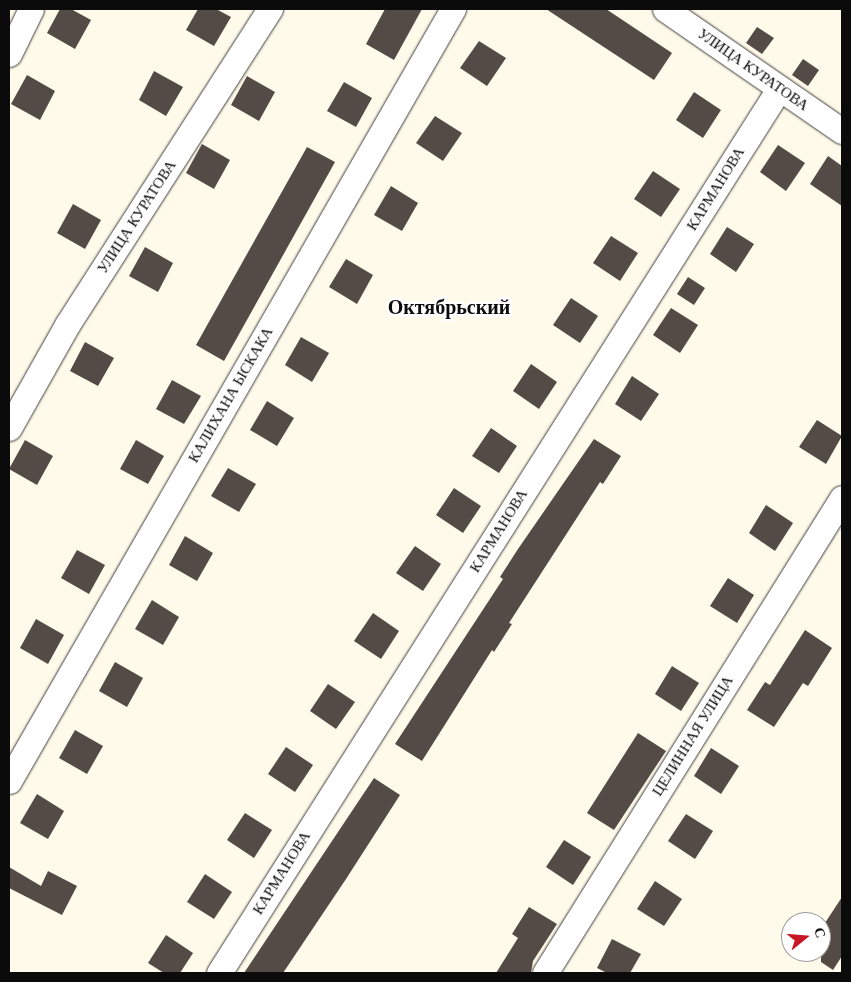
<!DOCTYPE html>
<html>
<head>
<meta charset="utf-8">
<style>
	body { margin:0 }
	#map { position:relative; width:851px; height:982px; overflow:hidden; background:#fffae9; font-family:"Times New Roman",serif }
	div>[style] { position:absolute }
	.building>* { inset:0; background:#544b46 }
	.roads { filter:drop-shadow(0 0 1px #3e3e3e) drop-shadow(0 0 1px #3e3e3e) }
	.street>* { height:25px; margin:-12.5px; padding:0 12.5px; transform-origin:12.5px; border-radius:12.5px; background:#fff }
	span { translate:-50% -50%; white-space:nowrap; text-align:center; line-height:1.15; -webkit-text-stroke:5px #fff; paint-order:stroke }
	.street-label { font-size:15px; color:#0b0b0b }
	.district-label { font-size:20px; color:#0b0b0b; font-weight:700 }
	.frame { position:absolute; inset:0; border:10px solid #0b0b0b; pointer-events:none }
	.north { position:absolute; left:781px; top:912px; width:50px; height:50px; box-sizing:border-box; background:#fff; border:1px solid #9d9d9d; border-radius:50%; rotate:73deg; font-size:14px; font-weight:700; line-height:20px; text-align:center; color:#0b0b0b }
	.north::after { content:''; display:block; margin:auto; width:18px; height:22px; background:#c81624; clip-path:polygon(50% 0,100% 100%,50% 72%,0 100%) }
</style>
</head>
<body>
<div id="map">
	<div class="building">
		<i style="clip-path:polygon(60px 9px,71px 9px,91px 20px,75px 49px,47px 33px)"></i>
		<i style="clip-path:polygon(198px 9px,216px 9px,231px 17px,214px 46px,186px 30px)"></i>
		<i style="clip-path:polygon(385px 9px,422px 9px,394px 60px,366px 44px)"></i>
		<i style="clip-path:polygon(546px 9px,606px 9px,672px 53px,654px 80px)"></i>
		<i style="clip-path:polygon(757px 27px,774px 38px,762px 54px,746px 43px)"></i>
		<i style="clip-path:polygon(479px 41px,506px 58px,487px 86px,460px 68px)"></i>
		<i style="clip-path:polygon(803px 59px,819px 70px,808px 86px,792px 75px)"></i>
		<i style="clip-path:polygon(154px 71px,183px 87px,166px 116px,139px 100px)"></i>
		<i style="clip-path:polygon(27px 75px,55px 91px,40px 120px,11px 104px)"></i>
		<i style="clip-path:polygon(247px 76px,275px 92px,259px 121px,231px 105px)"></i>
		<i style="clip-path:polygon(344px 82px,372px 98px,356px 127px,327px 111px)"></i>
		<i style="clip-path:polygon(694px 92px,721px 110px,703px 138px,676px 120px)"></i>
		<i style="clip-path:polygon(435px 116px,462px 133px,443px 161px,416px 143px)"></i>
		<i style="clip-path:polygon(202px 144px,230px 160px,214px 189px,186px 173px)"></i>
		<i style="clip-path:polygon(778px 145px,805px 163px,786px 191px,760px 172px)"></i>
		<i style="clip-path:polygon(307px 147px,335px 162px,224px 361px,196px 345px)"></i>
		<i style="clip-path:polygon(828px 156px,842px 166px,842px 206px,810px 184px)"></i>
		<i style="clip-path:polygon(653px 171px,680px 189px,661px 217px,634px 199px)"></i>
		<i style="clip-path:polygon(391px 186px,418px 203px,402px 231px,374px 215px)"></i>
		<i style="clip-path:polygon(73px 204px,101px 220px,85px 249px,57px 233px)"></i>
		<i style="clip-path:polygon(727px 227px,754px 244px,736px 272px,710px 254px)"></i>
		<i style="clip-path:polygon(611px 236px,638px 253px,620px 281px,593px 263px)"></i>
		<i style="clip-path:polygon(145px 247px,173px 263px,158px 292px,129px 276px)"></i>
		<i style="clip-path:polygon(346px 259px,373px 275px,357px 304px,329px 287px)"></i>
		<i style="clip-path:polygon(688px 277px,705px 288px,694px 305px,677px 294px)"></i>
		<i style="clip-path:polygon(571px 298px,598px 316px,580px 343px,553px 325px)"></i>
		<i style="clip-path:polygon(671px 308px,698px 325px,680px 353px,653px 335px)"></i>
		<i style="clip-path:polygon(301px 337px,329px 353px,312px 382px,285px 365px)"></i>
		<i style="clip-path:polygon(85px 342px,114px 358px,98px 386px,70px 371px)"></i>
		<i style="clip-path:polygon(531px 364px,557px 382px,539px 409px,513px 391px)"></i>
		<i style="clip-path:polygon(632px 376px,659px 394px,641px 421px,615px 404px)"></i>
		<i style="clip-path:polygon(172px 380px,201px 396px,184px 424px,156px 409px)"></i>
		<i style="clip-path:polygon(267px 401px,294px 418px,277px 446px,250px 430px)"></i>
		<i style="clip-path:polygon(817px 420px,842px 436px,826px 464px,799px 447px)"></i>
		<i style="clip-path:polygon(491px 428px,517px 446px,499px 473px,472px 456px)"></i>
		<i style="clip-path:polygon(594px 439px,621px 456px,603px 484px,600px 482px,509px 623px,512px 624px,494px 652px,492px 650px,422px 761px,395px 744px,503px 579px,500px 577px,518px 549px)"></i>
		<i style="clip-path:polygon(25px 440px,53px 456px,37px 485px,9px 469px)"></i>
		<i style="clip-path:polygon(136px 440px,164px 456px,148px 484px,120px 469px)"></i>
		<i style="clip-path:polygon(228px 468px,256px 484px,239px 512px,211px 496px)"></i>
		<i style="clip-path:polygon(454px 488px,481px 506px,463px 533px,436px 515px)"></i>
		<i style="clip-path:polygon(766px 505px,793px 523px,775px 551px,749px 533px)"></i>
		<i style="clip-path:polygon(185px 536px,213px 553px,197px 581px,169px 565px)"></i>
		<i style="clip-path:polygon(415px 546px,441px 564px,423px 591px,396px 573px)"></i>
		<i style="clip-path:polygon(77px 550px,105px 565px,89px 594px,61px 578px)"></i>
		<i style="clip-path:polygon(728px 578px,754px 595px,737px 623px,710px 606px)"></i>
		<i style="clip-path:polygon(152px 600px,179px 617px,163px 645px,135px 629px)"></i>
		<i style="clip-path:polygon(373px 613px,399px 631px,381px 659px,354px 641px)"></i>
		<i style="clip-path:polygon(36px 619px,64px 635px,48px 664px,20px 648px)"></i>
		<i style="clip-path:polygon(805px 630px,832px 648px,808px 686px,803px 683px,774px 727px,747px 710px,765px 682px,770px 685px)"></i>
		<i style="clip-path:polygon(115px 662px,143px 678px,127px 707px,99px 691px)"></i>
		<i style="clip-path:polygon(672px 666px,699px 683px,681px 711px,655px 694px)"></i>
		<i style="clip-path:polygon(328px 684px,355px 702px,336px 729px,310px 711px)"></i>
		<i style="clip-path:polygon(75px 730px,103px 746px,87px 774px,59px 758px)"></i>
		<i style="clip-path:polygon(638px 733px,666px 751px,614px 830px,587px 813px)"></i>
		<i style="clip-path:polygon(286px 747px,313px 765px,295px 792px,268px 774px)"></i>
		<i style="clip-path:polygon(711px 748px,739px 766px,721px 794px,694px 776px)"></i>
		<i style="clip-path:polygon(374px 778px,400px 795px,346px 879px,283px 973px,244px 973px)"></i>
		<i style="clip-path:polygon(37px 794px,64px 811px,48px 839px,20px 823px)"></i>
		<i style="clip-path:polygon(245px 813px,272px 830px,254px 858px,227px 840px)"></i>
		<i style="clip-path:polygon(686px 814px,713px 831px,695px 859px,668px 841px)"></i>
		<i style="clip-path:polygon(564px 840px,591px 857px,573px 885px,546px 867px)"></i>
		<i style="clip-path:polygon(9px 867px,41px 886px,48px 871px,77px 886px,62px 915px,9px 888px)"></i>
		<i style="clip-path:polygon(205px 874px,232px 892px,214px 919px,187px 902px)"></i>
		<i style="clip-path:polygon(655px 881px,682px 899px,664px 926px,637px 909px)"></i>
		<i style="clip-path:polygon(842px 897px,842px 956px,833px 970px,821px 962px,821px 929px)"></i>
		<i style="clip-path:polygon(529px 907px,557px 924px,533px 961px,531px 973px,496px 973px,518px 938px,512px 934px)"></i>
		<i style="clip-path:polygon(166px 935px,193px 953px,180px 973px,164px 973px,148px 963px)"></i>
		<i style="clip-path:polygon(612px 939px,641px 954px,630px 973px,607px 973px,597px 968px)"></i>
	</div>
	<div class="roads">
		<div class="street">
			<i style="left:665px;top:9px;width:215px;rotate:34.6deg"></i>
			<i style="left:9px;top:54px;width:50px;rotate:-63.9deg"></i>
			<i style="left:9px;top:428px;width:118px;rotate:-60.6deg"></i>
			<i style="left:67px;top:325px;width:376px;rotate:-57.3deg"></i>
			<i style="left:9px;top:781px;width:891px;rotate:-60.1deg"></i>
			<i style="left:219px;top:973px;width:1046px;rotate:-57.65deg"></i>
			<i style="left:545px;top:973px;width:560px;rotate:-57.98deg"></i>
		</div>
	</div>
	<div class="street-label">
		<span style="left:753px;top:70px;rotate:35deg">УЛИЦА КУРАТОВА</span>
		<span style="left:716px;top:189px;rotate:-58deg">КАРМАНОВА</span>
		<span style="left:137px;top:217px;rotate:-57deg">УЛИЦА КУРАТОВА</span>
		<span style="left:231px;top:395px;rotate:-60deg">КАЛИХАНА ЫСКАКА</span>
		<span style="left:499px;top:531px;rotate:-58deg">КАРМАНОВА</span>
		<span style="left:693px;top:736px;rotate:-58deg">ЦЕЛИННАЯ УЛИЦА</span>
		<span style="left:282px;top:873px;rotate:-58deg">КАРМАНОВА</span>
	</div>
	<div class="district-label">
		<span style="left:449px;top:307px">Октябрьский</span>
	</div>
	<div class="frame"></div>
	<div class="north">С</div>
</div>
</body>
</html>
